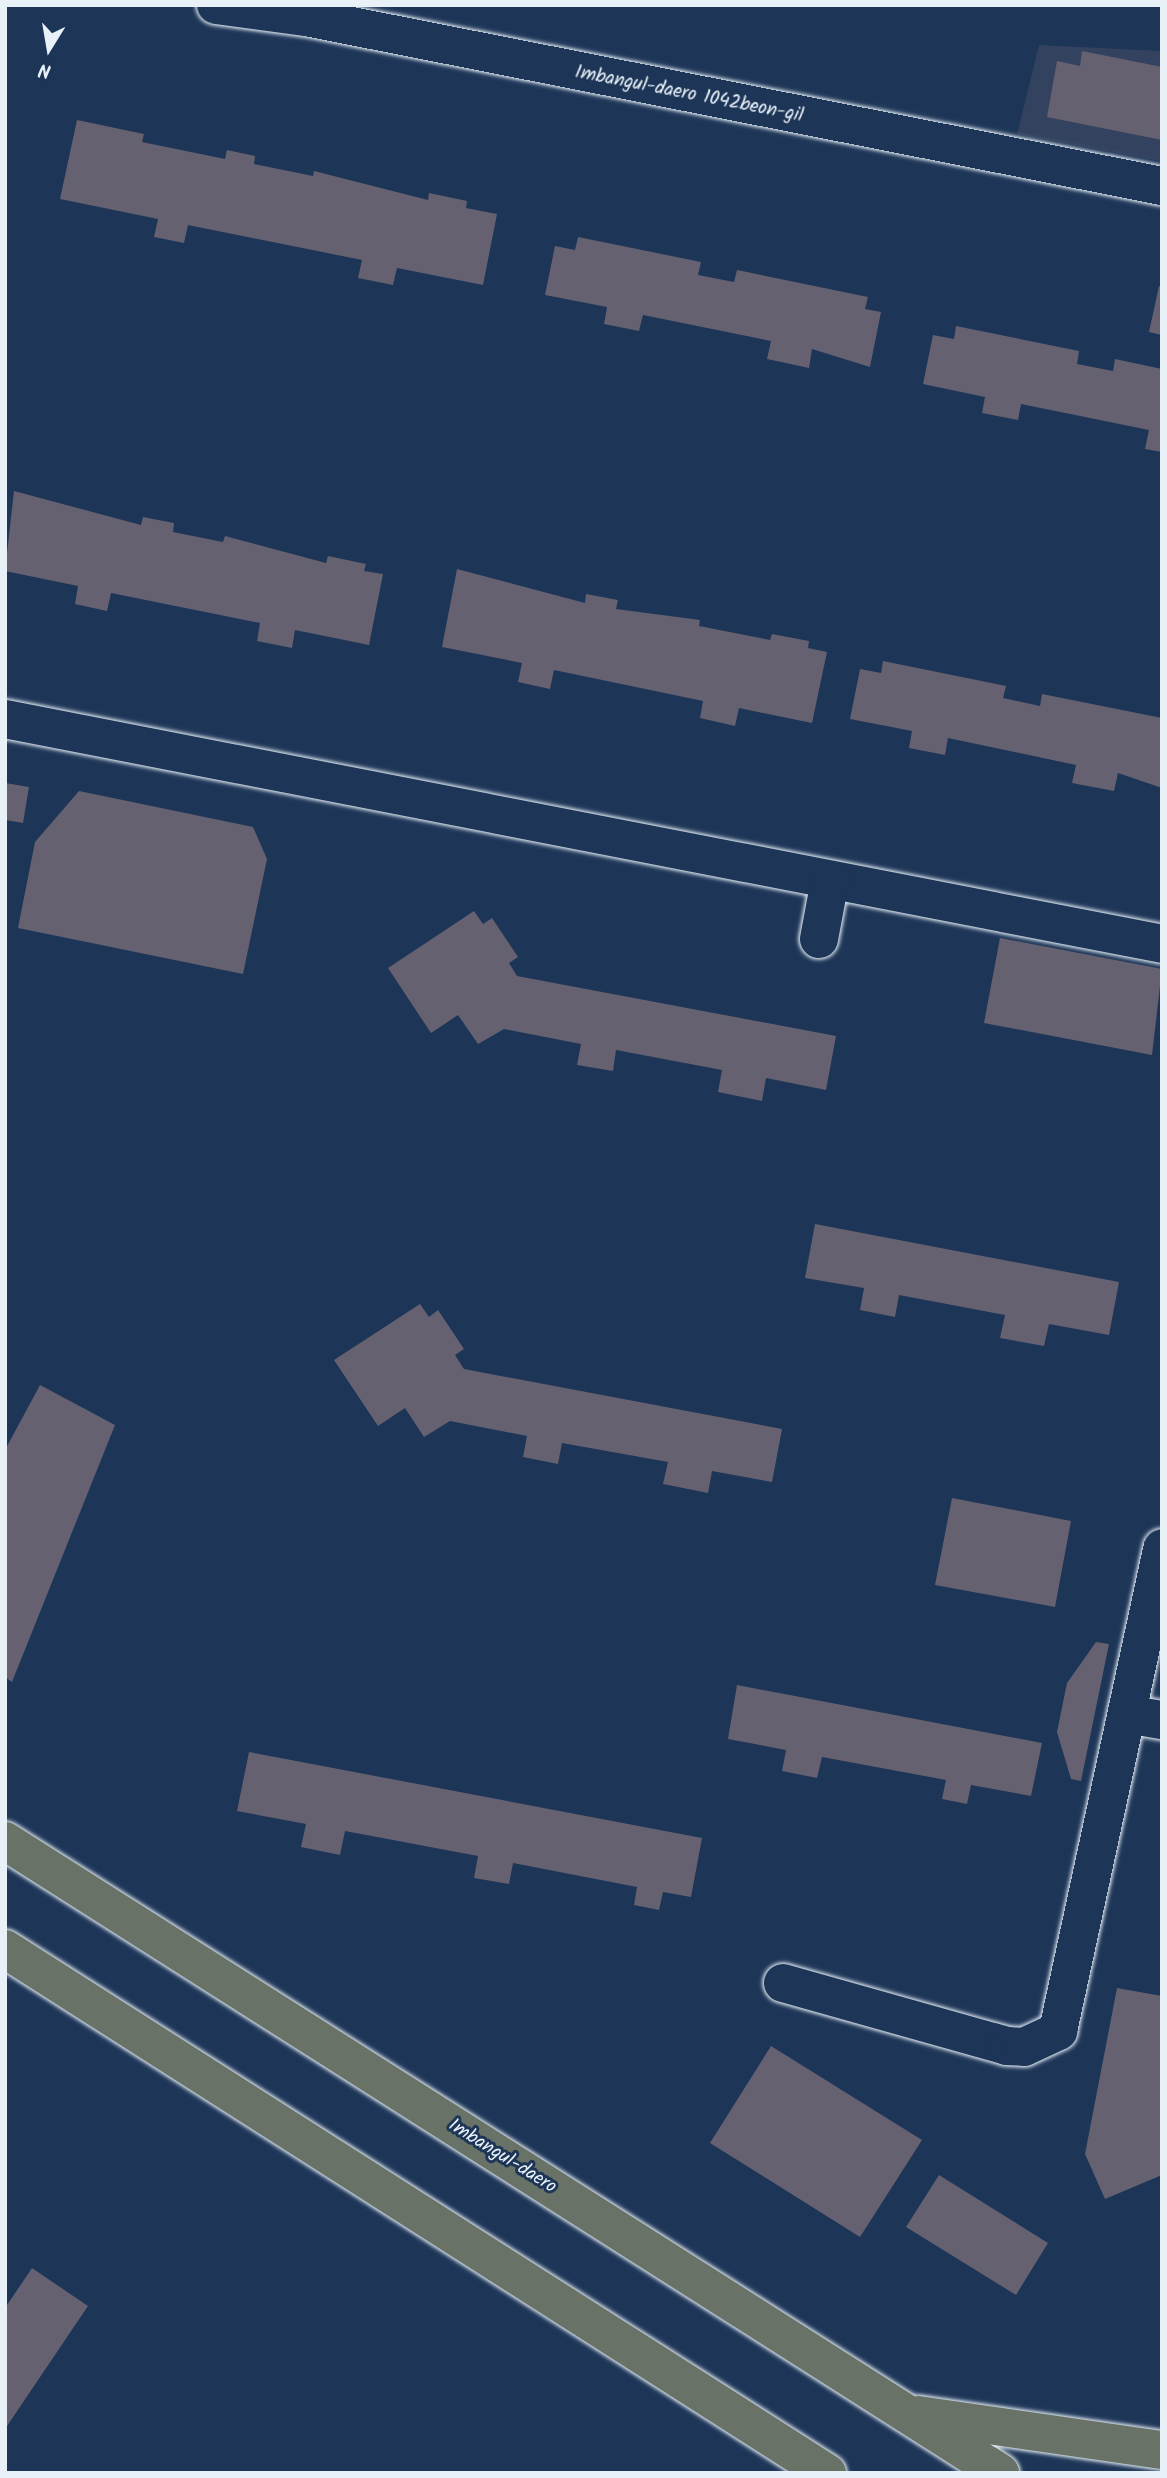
<!DOCTYPE html>
<html>
<head>
<meta charset="utf-8">
<style>
	body { margin:0 }
	#map { position:relative; width:1167px; height:2478px; overflow:hidden; background:#1d3557; font-family:Kalam,sans-serif }
	div>[style] { position:absolute }
	.built>* { inset:0; background:#33425e }
	.building>* { inset:0; background:#656170 }
	.roads { filter:drop-shadow(0 0 2px #e8f1f8) drop-shadow(0 0 2px #e8f1f8) }
	.minor>* { height:38px; margin:-19px; padding:0 19px; transform-origin:19px; border-radius:19px; background:#1d3557 }
	.major>* { height:38px; margin:-19px; padding:0 19px; transform-origin:19px; border-radius:19px; background:#697266 }
	span { translate:-50% -50%; white-space:nowrap; text-align:center; line-height:1.15; -webkit-text-stroke:6px #1d3557; paint-order:stroke }
	.street-label { font-size:19px; color:#e8f1f8 }
	.frame { position:absolute; inset:0; border:7px solid #e8f1f8; pointer-events:none }
	.north { position:absolute; left:14px; top:14px; width:70px; height:70px; -webkit-text-stroke:5px #1d3557; paint-order:stroke; rotate:191deg; font-size:19px; font-weight:700; line-height:28px; text-align:center; color:#e8f1f8 }
	.north::after { content:''; display:block; margin:auto; width:24px; height:32px; background:#e8f1f8; clip-path:polygon(50% 0,100% 100%,50% 72%,0 100%) }
</style>
</head>
<body>
<div id="map">
	<div class="built">
		<i style="clip-path:polygon(1039px 45px,1162px 51px,1162px 161px,1017px 134px)"></i>
	</div>
	<div class="building">
		<i style="clip-path:polygon(1082px 51px,1162px 67px,1162px 140px,1047px 117px,1057px 61px,1080px 66px)"></i>
		<i style="clip-path:polygon(77px 120px,144px 134px,142px 142px,225px 159px,227px 150px,255px 156px,254px 164px,313px 176px,314px 171px,428px 200px,429px 193px,467px 201px,466px 208px,497px 214px,483px 285px,397px 268px,393px 285px,358px 278px,362px 260px,188px 225px,184px 243px,154px 237px,158px 219px,60px 199px)"></i>
		<i style="clip-path:polygon(578px 237px,701px 262px,698px 275px,734px 282px,737px 270px,868px 297px,865px 309px,881px 312px,870px 367px,812px 349px,809px 368px,767px 359px,771px 341px,643px 315px,639px 331px,604px 324px,607px 307px,545px 295px,555px 246px,575px 250px)"></i>
		<i style="clip-path:polygon(1159px 286px,1162px 287px,1162px 335px,1149px 332px)"></i>
		<i style="clip-path:polygon(956px 326px,1079px 351px,1077px 364px,1113px 371px,1115px 359px,1162px 369px,1162px 452px,1145px 449px,1149px 430px,1021px 404px,1018px 420px,982px 413px,985px 397px,923px 384px,933px 335px,954px 339px)"></i>
		<i style="clip-path:polygon(14px 491px,141px 525px,143px 517px,174px 523px,173px 532px,223px 542px,225px 536px,326px 563px,328px 556px,366px 564px,364px 571px,383px 574px,369px 645px,295px 630px,292px 648px,257px 641px,260px 623px,111px 593px,107px 611px,75px 604px,78px 586px,5px 571px)"></i>
		<i style="clip-path:polygon(457px 569px,585px 603px,586px 594px,618px 600px,616px 609px,700px 620px,699px 626px,770px 640px,772px 634px,809px 641px,808px 648px,827px 652px,812px 723px,739px 708px,735px 726px,700px 718px,703px 701px,554px 670px,550px 689px,518px 682px,522px 663px,442px 647px)"></i>
		<i style="clip-path:polygon(883px 661px,1006px 686px,1003px 698px,1040px 706px,1042px 694px,1162px 718px,1162px 788px,1118px 773px,1114px 791px,1072px 783px,1076px 765px,948px 738px,945px 755px,909px 748px,912px 731px,850px 719px,860px 669px,881px 673px)"></i>
		<i style="clip-path:polygon(5px 783px,29px 787px,23px 823px,5px 820px)"></i>
		<i style="clip-path:polygon(79px 791px,253px 827px,267px 859px,243px 974px,18px 928px,35px 842px)"></i>
		<i style="clip-path:polygon(474px 911px,483px 924px,492px 918px,518px 957px,509px 963px,517px 976px,836px 1036px,826px 1090px,766px 1078px,762px 1101px,718px 1092px,722px 1070px,616px 1050px,613px 1071px,577px 1065px,581px 1044px,504px 1029px,478px 1044px,458px 1015px,431px 1033px,388px 968px)"></i>
		<i style="clip-path:polygon(1000px 938px,1162px 969px,1152px 1055px,984px 1023px)"></i>
		<i style="clip-path:polygon(815px 1224px,1119px 1282px,1109px 1335px,1049px 1324px,1044px 1346px,1000px 1338px,1005px 1315px,899px 1295px,895px 1317px,860px 1310px,864px 1288px,805px 1278px)"></i>
		<i style="clip-path:polygon(420px 1304px,429px 1317px,438px 1310px,464px 1349px,455px 1355px,464px 1369px,782px 1429px,772px 1482px,712px 1471px,708px 1493px,663px 1484px,668px 1462px,562px 1443px,558px 1464px,523px 1457px,527px 1436px,450px 1421px,424px 1437px,405px 1408px,378px 1426px,334px 1360px)"></i>
		<i style="clip-path:polygon(40px 1385px,115px 1425px,12px 1682px,5px 1677px,5px 1450px)"></i>
		<i style="clip-path:polygon(952px 1498px,1071px 1521px,1055px 1607px,935px 1585px)"></i>
		<i style="clip-path:polygon(1096px 1642px,1109px 1644px,1081px 1781px,1071px 1779px,1057px 1732px,1067px 1683px)"></i>
		<i style="clip-path:polygon(737px 1685px,1042px 1743px,1031px 1796px,971px 1785px,967px 1804px,942px 1799px,946px 1780px,822px 1757px,817px 1778px,782px 1771px,786px 1750px,728px 1739px)"></i>
		<i style="clip-path:polygon(249px 1752px,702px 1838px,691px 1897px,663px 1892px,659px 1910px,634px 1905px,637px 1887px,513px 1863px,509px 1884px,474px 1878px,478px 1856px,345px 1831px,340px 1855px,301px 1847px,306px 1824px,237px 1811px)"></i>
		<i style="clip-path:polygon(1117px 1988px,1162px 1996px,1162px 2175px,1105px 2199px,1085px 2154px)"></i>
		<i style="clip-path:polygon(771px 2046px,922px 2140px,860px 2237px,710px 2143px)"></i>
		<i style="clip-path:polygon(939px 2175px,1048px 2243px,1016px 2295px,906px 2227px)"></i>
		<i style="clip-path:polygon(32px 2268px,88px 2306px,5px 2429px,5px 2308px)"></i>
	</div>
	<div class="roads">
		<div class="minor">
			<i style="left:216px;top:5px;width:91px;rotate:7.6deg"></i>
			<i style="left:306px;top:17px;width:873px;rotate:11.17deg"></i>
			<i style="left:5px;top:719px;width:1179px;rotate:11deg"></i>
			<i style="left:819px;top:939px;width:60px;rotate:-79.4deg"></i>
			<i style="left:1127px;top:1714px;width:36px;rotate:10deg"></i>
			<i style="left:783px;top:1983px;width:233px;rotate:15.7deg"></i>
			<i style="left:1007px;top:2046px;width:17px;rotate:3deg"></i>
			<i style="left:1024px;top:2047px;width:38px;rotate:-25deg"></i>
			<i style="left:1058px;top:2031px;width:494px;rotate:-77.8deg"></i>
		</div>
		<div class="major">
			<i style="left:5px;top:1841px;width:1179px;rotate:32.42deg"></i>
			<i style="left:5px;top:1949px;width:975px;rotate:32.52deg"></i>
			<i style="left:918px;top:2415px;width:246px;rotate:8.2deg"></i>
		</div>
	</div>
	<div class="street-label">
		<span style="left:689px;top:95px;rotate:11deg">Imbangul-daero 1042beon-gil</span>
		<span style="left:502px;top:2157px;rotate:32deg">Imbangul-daero</span>
	</div>
	<div class="frame"></div>
	<div class="north">N</div>
</div>
</body>
</html>
